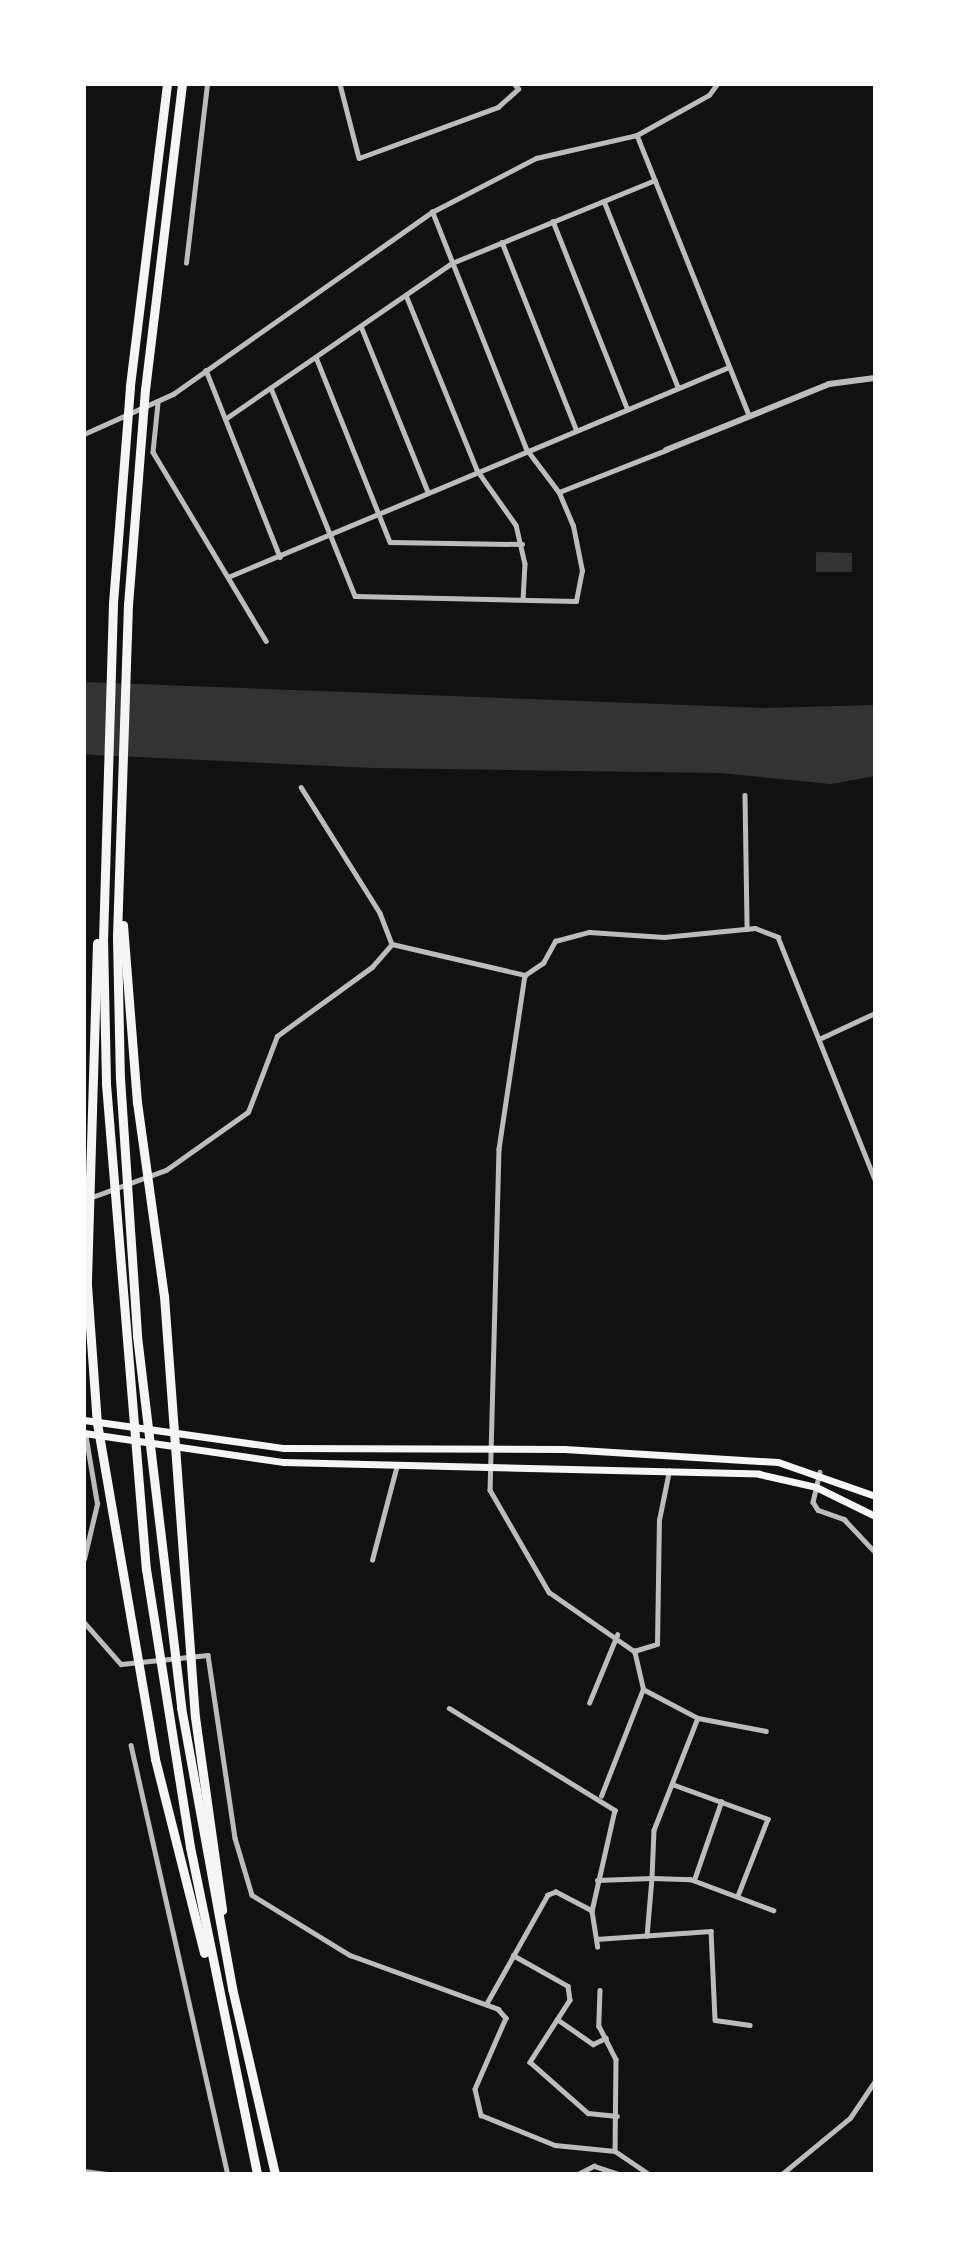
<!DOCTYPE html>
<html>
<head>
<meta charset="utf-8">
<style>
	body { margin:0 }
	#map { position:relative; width:959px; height:2258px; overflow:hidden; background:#111; font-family:"DejaVu Sans",sans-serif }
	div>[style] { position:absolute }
	.water>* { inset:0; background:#333 }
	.minor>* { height:4.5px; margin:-2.25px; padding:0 2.25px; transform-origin:2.25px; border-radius:2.25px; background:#bcbcbc }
	.tertiary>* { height:6px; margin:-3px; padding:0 3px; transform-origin:3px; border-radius:3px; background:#bcbcbc }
	.primary>* { height:7px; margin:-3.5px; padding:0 3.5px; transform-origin:3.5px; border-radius:3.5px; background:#f5f5f5 }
	.motorway>* { height:9px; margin:-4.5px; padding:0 4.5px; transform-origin:4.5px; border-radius:4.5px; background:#f5f5f5 }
	span { translate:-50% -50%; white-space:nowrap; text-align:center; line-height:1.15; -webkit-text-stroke:5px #fff; paint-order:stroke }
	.frame { position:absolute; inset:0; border:86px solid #fff; pointer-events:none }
</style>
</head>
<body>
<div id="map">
	<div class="water">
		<i style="clip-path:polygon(816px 552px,852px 553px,852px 572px,816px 572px)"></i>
		<i style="clip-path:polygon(84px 682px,764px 708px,875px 705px,875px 776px,831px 784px,720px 773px,373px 768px,94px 755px,84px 754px)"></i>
	</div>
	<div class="minor">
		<i style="left:340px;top:84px;width:76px;rotate:75.6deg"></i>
		<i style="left:359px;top:158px;width:148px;rotate:-20.1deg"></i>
		<i style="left:498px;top:107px;width:27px;rotate:-42deg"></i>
		<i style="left:518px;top:89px;width:6px;rotate:-129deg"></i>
		<i style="left:637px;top:135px;width:302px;rotate:68.2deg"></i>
		<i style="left:604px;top:201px;width:200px;rotate:68.3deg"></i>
		<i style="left:553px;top:221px;width:201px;rotate:68.4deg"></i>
		<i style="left:502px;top:242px;width:201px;rotate:68.4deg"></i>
		<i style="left:186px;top:263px;width:180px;rotate:-83.3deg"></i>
		<i style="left:406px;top:295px;width:189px;rotate:67.9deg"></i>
		<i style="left:477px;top:470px;width:67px;rotate:54.7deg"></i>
		<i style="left:516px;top:525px;width:39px;rotate:77deg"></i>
		<i style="left:525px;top:563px;width:36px;rotate:93deg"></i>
		<i style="left:361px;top:326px;width:179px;rotate:68deg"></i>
		<i style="left:316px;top:357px;width:199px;rotate:68.2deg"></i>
		<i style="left:390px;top:542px;width:132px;rotate:0.9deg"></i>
		<i style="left:206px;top:370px;width:201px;rotate:68.4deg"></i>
		<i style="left:271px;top:388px;width:224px;rotate:68deg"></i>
		<i style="left:355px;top:596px;width:221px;rotate:1.3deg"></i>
		<i style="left:576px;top:601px;width:31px;rotate:-79deg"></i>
		<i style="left:582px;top:571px;width:46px;rotate:-101.3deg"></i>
		<i style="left:573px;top:526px;width:36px;rotate:-113deg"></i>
		<i style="left:559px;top:493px;width:55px;rotate:-126.9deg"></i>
		<i style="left:526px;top:449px;width:255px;rotate:-111.6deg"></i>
		<i style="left:158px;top:403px;width:49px;rotate:95.8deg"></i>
		<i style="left:153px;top:452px;width:220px;rotate:59.1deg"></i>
		<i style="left:225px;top:419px;width:275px;rotate:-34.5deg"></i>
		<i style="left:452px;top:263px;width:219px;rotate:-22.2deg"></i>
		<i style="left:84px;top:434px;width:98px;rotate:-24.2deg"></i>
		<i style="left:173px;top:394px;width:317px;rotate:-35.1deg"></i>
		<i style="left:432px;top:212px;width:117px;rotate:-27.4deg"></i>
		<i style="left:536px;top:158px;width:104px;rotate:-12.8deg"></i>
		<i style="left:637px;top:135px;width:82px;rotate:-29.1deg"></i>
		<i style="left:709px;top:95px;width:14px;rotate:-54deg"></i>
		<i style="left:559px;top:492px;width:115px;rotate:-21.4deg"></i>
		<i style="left:228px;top:577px;width:543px;rotate:-22.74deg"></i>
		<i style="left:301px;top:787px;width:149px;rotate:57.9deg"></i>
		<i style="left:380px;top:913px;width:33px;rotate:69deg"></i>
		<i style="left:745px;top:795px;width:134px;rotate:89.1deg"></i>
		<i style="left:525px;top:975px;width:176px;rotate:98.5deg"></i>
		<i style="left:499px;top:1149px;width:341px;rotate:91.5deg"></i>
		<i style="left:490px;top:1490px;width:118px;rotate:60deg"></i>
		<i style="left:549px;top:1592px;width:103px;rotate:34.8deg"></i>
		<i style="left:634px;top:1651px;width:24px;rotate:-17deg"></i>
		<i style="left:657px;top:1644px;width:124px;rotate:-89.1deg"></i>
		<i style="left:659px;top:1520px;width:50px;rotate:-78.5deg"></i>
		<i style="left:819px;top:1039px;width:62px;rotate:-24.9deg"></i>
		<i style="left:84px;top:1200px;width:87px;rotate:-20.1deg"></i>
		<i style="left:166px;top:1170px;width:100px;rotate:-35.3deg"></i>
		<i style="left:248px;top:1112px;width:81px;rotate:-69.1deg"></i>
		<i style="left:277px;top:1036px;width:117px;rotate:-36deg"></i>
		<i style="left:372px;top:967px;width:30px;rotate:-49deg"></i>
		<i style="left:392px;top:944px;width:137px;rotate:13.1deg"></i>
		<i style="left:525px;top:975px;width:22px;rotate:-34deg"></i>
		<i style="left:543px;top:963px;width:25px;rotate:-61deg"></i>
		<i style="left:555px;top:941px;width:35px;rotate:-15deg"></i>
		<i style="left:589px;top:932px;width:75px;rotate:3.8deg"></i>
		<i style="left:664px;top:937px;width:91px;rotate:-5.6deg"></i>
		<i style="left:755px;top:928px;width:25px;rotate:21deg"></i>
		<i style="left:778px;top:937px;width:261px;rotate:68.2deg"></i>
		<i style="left:820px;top:1472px;width:31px;rotate:103deg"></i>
		<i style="left:813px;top:1502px;width:9px;rotate:58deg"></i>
		<i style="left:818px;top:1510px;width:28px;rotate:19deg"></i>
		<i style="left:844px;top:1519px;width:45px;rotate:46.8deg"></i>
		<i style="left:84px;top:1559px;width:57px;rotate:-76.7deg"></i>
		<i style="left:97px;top:1504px;width:72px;rotate:-99.6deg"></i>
		<i style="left:372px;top:1560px;width:98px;rotate:-75.3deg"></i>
		<i style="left:84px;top:1622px;width:56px;rotate:48.6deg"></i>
		<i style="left:121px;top:1664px;width:87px;rotate:-5.9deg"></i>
		<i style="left:208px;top:1655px;width:185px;rotate:81.6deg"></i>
		<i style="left:235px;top:1838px;width:59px;rotate:73.4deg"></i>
		<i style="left:252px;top:1895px;width:115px;rotate:31.5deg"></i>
		<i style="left:350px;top:1955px;width:158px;rotate:20deg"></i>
		<i style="left:498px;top:2009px;width:12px;rotate:48deg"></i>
		<i style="left:506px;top:2018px;width:77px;rotate:113.6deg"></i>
		<i style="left:475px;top:2089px;width:27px;rotate:77deg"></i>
		<i style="left:481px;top:2115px;width:80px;rotate:22.1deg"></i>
		<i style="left:555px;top:2145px;width:60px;rotate:5.7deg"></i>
		<i style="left:615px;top:2151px;width:41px;rotate:34.1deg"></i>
		<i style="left:643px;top:1689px;width:62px;rotate:27.8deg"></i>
		<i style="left:698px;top:1718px;width:120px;rotate:111.4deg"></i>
		<i style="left:654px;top:1830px;width:48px;rotate:92.4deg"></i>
		<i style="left:652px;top:1878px;width:38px;rotate:2deg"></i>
		<i style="left:690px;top:1879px;width:89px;rotate:20.5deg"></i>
		<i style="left:589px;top:1703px;width:74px;rotate:-67.6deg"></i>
		<i style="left:449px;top:1708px;width:195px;rotate:31.6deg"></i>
		<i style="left:615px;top:1810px;width:104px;rotate:102.8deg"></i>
		<i style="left:592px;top:1911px;width:41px;rotate:-152.2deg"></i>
		<i style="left:556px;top:1892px;width:9px;rotate:159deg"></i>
		<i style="left:548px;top:1895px;width:123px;rotate:119.3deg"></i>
		<i style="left:698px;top:1718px;width:69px;rotate:10.8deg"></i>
		<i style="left:131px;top:1745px;width:440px;rotate:77.3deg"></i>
		<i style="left:672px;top:1784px;width:102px;rotate:20deg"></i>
		<i style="left:768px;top:1819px;width:83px;rotate:111.3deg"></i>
		<i style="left:601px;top:1796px;width:115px;rotate:-68.6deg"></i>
		<i style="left:643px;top:1689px;width:39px;rotate:-103deg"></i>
		<i style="left:597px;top:1880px;width:55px;rotate:-2.1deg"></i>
		<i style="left:652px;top:1878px;width:58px;rotate:94.9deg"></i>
		<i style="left:694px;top:1880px;width:83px;rotate:-70.9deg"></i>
		<i style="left:592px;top:1911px;width:36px;rotate:81deg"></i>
		<i style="left:596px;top:1939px;width:115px;rotate:-4deg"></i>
		<i style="left:711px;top:1931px;width:89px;rotate:87.4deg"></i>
		<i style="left:715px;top:2020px;width:35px;rotate:8deg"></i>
		<i style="left:513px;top:1955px;width:63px;rotate:29.4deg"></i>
		<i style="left:568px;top:1986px;width:14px;rotate:82deg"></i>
		<i style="left:570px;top:2000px;width:74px;rotate:122.8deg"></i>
		<i style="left:530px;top:2062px;width:77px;rotate:41.3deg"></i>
		<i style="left:588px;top:2113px;width:29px;rotate:6deg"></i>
		<i style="left:600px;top:1990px;width:36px;rotate:92deg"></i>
		<i style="left:599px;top:2026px;width:37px;rotate:63deg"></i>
		<i style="left:616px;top:2059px;width:92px;rotate:90.6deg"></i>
		<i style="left:557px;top:2019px;width:44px;rotate:34.8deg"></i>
		<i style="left:593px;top:2044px;width:14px;rotate:-25deg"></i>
		<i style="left:84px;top:2171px;width:23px;rotate:7deg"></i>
		<i style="left:578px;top:2174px;width:18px;rotate:-27deg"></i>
		<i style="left:594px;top:2166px;width:25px;rotate:18deg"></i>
		<i style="left:782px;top:2174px;width:88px;rotate:-39.5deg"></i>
		<i style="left:850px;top:2118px;width:45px;rotate:-56deg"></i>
	</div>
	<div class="tertiary">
		<i style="left:666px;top:450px;width:176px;rotate:-22deg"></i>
		<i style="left:829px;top:384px;width:46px;rotate:-7.4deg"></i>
	</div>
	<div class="primary">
		<i style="left:84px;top:1420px;width:202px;rotate:8deg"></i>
		<i style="left:284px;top:1448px;width:280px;rotate:0.2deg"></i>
		<i style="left:564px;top:1449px;width:214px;rotate:3.5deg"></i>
		<i style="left:778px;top:1462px;width:103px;rotate:19.3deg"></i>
		<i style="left:84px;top:1433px;width:202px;rotate:8.3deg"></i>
		<i style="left:284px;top:1462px;width:475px;rotate:1.4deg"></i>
		<i style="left:759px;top:1474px;width:58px;rotate:12.8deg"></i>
		<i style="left:816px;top:1487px;width:66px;rotate:26.2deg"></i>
	</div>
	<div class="motorway">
		<i style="left:167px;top:84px;width:305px;rotate:97deg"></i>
		<i style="left:130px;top:387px;width:218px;rotate:94.5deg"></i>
		<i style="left:113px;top:604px;width:335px;rotate:91.7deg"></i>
		<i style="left:103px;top:939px;width:145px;rotate:88.8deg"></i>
		<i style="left:106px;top:1084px;width:487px;rotate:85.3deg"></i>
		<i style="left:146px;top:1569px;width:281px;rotate:81deg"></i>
		<i style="left:190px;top:1847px;width:334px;rotate:78.4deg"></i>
		<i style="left:182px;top:84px;width:307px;rotate:96.9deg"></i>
		<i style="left:145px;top:389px;width:216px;rotate:94.5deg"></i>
		<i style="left:128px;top:604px;width:334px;rotate:91.9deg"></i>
		<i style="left:117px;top:938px;width:140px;rotate:88.8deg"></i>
		<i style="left:120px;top:1078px;width:259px;rotate:86.2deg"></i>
		<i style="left:137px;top:1336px;width:374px;rotate:83.2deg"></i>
		<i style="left:181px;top:1707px;width:286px;rotate:79.7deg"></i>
		<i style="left:232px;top:1988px;width:191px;rotate:77deg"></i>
		<i style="left:123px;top:925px;width:178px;rotate:85.5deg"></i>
		<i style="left:137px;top:1102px;width:196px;rotate:82.1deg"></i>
		<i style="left:164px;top:1296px;width:422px;rotate:85.8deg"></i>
		<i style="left:195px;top:1717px;width:195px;rotate:82deg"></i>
		<i style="left:97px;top:943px;width:342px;rotate:91.7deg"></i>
		<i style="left:87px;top:1285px;width:138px;rotate:85.9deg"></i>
		<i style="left:97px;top:1423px;width:341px;rotate:80.2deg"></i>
		<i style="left:155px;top:1759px;width:200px;rotate:75.8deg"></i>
	</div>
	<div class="frame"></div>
</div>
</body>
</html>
